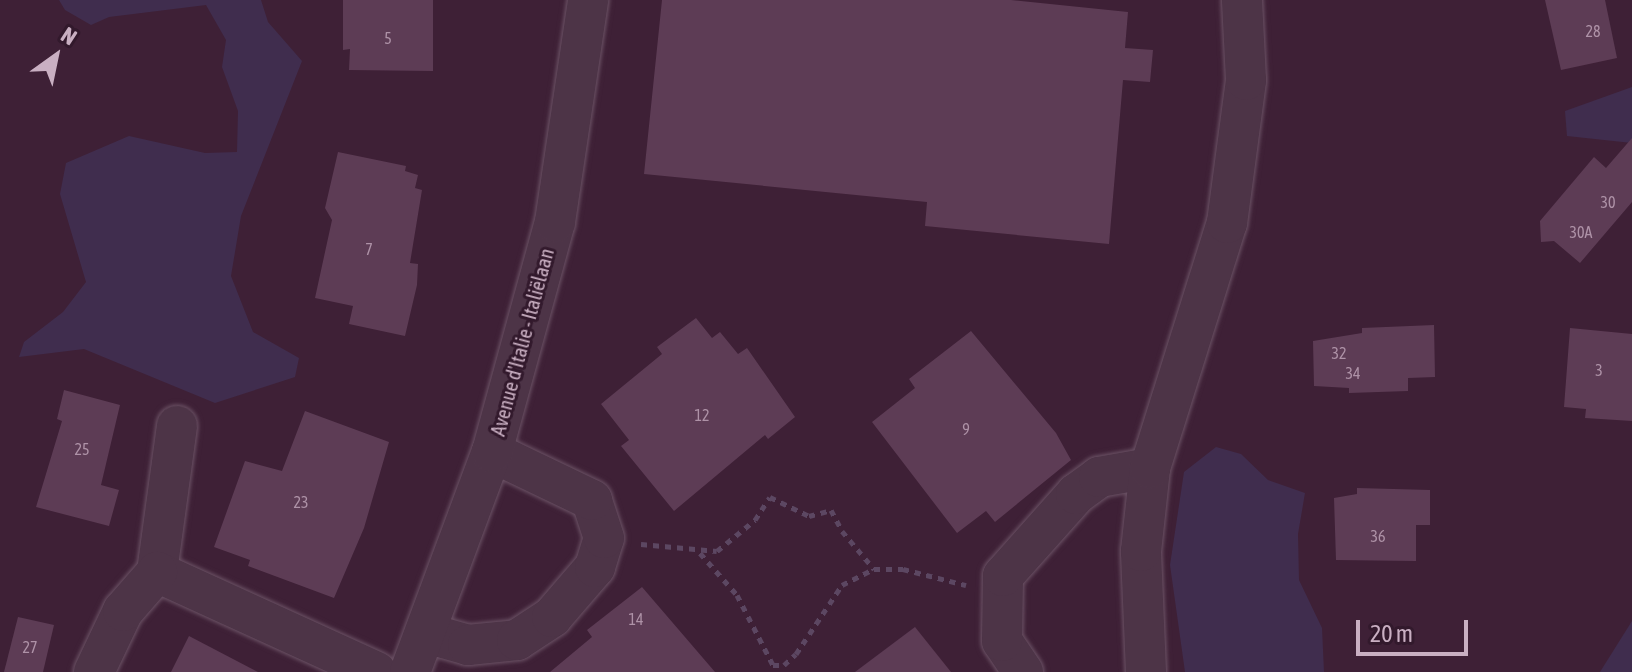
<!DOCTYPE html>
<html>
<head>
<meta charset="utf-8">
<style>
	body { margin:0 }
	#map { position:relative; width:1632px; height:672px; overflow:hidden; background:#3e2036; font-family:"Asap Condensed",sans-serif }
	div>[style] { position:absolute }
	.green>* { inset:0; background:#402d4e }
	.building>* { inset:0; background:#5d3c55 }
	.path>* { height:5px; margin-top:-2.5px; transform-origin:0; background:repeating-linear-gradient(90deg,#5c4762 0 6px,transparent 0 12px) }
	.roads { filter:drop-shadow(0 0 2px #6b5265) drop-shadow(0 0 2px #6b5265) }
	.minor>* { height:40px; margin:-20px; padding:0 20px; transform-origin:20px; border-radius:20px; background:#4d3447 }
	span { translate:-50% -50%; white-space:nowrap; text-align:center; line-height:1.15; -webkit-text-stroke:6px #32192c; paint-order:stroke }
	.number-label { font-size:16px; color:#ae92a7 }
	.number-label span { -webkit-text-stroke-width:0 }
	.street-label { font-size:20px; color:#c9afc2 }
	.north { position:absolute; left:16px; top:16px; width:80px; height:80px; -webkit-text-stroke:6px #32192c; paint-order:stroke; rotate:33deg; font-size:22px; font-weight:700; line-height:32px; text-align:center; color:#c9afc2 }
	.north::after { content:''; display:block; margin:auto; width:28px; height:36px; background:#c9afc2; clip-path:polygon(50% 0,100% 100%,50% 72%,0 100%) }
	.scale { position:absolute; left:1356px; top:620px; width:112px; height:36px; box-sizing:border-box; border:4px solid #c9afc2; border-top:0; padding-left:10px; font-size:24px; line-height:28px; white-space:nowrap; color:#c9afc2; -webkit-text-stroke:6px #32192c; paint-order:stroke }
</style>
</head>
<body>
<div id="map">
	<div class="green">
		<i style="clip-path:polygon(59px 0,261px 0,268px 22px,302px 61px,241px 216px,231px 276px,253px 332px,299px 358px,295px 377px,215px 403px,84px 349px,19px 357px,24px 342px,63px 312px,86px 282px,60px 194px,66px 163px,129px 136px,205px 153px,237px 152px,238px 111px,222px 67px,226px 40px,206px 5px,109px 17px,91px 25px,65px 10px)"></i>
		<i style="clip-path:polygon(1632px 87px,1632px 143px,1567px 136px,1565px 111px)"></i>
		<i style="clip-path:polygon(1216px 447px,1241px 454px,1268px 480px,1305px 493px,1298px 534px,1299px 580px,1322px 628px,1324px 672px,1185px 672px,1170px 565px,1184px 472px)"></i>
		<i style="clip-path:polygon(1632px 621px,1632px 672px,1600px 672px)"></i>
	</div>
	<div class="building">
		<i style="clip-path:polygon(343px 0,433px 0,433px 71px,349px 70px,350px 49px,343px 50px)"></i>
		<i style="clip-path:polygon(662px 0,1011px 0,1128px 12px,1125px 48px,1153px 50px,1150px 82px,1123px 80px,1109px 244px,925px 226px,927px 202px,644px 174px)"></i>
		<i style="clip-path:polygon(1545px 0,1605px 0,1617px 58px,1561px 70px)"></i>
		<i style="clip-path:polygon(1632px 138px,1632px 202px,1580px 263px,1554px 241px,1541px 242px,1540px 221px,1594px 157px,1606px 168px)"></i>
		<i style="clip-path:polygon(338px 152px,406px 166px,405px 171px,418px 175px,415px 188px,422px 190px,410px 263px,418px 264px,417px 285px,405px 336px,349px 324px,353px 306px,315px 298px,332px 220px,325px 208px)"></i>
		<i style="clip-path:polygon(696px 318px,712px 338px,720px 332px,738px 354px,747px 348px,795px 417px,768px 439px,765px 435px,674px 511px,621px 446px,629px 440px,601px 404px,662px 354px,657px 347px)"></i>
		<i style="clip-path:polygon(1434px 325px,1435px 377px,1408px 378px,1408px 391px,1349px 393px,1349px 388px,1314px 386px,1313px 341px,1362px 333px,1362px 328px)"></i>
		<i style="clip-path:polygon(1570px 328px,1632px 334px,1632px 421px,1585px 418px,1586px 409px,1564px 407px)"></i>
		<i style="clip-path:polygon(971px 331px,1056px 433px,1071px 460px,995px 522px,986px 511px,957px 533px,872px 422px,915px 388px,909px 379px)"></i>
		<i style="clip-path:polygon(64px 390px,120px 405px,101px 485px,119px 490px,109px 526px,36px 507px,62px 421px,57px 419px)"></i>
		<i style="clip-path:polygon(305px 411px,389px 442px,364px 528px,334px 598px,248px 566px,250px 560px,214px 547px,245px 461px,282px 471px)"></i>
		<i style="clip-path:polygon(1357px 488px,1430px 490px,1430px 525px,1416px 525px,1416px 561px,1336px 560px,1334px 498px,1357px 494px)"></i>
		<i style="clip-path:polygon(642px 587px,715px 672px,550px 672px,592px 637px,587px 630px)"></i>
		<i style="clip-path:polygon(18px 617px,54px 625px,43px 672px,4px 672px)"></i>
		<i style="clip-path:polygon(915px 627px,951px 672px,855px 672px)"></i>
		<i style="clip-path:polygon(189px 636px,258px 672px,171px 672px)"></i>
	</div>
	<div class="path">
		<i style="left:641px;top:544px;width:76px;rotate:5.3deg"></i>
		<i style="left:717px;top:551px;width:49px;rotate:-39.2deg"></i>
		<i style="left:755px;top:520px;width:27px;rotate:-57deg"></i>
		<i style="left:770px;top:497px;width:43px;rotate:26deg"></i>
		<i style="left:809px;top:516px;width:23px;rotate:-15deg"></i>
		<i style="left:831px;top:510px;width:24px;rotate:62deg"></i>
		<i style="left:842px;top:531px;width:50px;rotate:49.9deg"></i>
		<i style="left:874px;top:569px;width:29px"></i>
		<i style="left:903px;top:569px;width:65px;rotate:14.3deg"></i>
		<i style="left:700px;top:553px;width:56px;rotate:48.6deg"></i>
		<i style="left:737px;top:595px;width:79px;rotate:62.8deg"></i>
		<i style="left:773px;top:665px;width:11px"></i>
		<i style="left:784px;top:665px;width:16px;rotate:-43deg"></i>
		<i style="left:796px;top:654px;width:83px;rotate:-56.3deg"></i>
		<i style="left:842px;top:585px;width:36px;rotate:-27deg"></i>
	</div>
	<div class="roads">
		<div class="minor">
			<i style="left:177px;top:426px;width:147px;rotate:97.8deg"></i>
			<i style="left:157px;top:572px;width:241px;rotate:24.5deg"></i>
			<i style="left:426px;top:633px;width:44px;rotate:15.9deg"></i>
			<i style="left:468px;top:645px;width:49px;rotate:-5.8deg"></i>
			<i style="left:517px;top:640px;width:42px;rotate:-33.3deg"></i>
			<i style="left:552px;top:617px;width:66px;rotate:-49.3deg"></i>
			<i style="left:595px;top:567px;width:30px;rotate:-73deg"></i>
			<i style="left:604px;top:538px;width:40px;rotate:-108deg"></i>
			<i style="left:592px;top:500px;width:111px;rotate:-154.4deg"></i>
			<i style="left:94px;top:672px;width:68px;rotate:-64.6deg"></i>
			<i style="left:123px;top:611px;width:52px;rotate:-48.9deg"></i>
			<i style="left:410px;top:672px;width:235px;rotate:-69.6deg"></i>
			<i style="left:492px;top:452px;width:238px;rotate:-74.7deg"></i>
			<i style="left:555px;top:222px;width:224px;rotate:-81.5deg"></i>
			<i style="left:1023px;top:672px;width:37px;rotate:-124deg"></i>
			<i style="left:1002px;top:641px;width:65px;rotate:-89.1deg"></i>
			<i style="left:1003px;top:576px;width:110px;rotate:-48.3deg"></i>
			<i style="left:1076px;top:494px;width:29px;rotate:-36deg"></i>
			<i style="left:1099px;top:477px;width:52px;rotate:-10deg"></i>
			<i style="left:1146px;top:672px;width:121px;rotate:-92.4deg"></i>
			<i style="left:1141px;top:551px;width:83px;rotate:-83.8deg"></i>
			<i style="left:1150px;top:468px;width:257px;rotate:-72.6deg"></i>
			<i style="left:1227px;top:223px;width:144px;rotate:-82.4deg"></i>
			<i style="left:1246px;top:80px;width:80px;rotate:-92.9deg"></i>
		</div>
	</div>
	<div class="number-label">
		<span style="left:1593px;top:31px">28</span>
		<span style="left:388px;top:38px">5</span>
		<span style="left:1608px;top:202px">30</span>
		<span style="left:1581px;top:232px">30A</span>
		<span style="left:369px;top:249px">7</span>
		<span style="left:1339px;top:353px">32</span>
		<span style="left:1599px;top:370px">3</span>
		<span style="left:1353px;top:373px">34</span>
		<span style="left:702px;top:415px">12</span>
		<span style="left:966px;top:429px">9</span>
		<span style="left:82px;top:449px">25</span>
		<span style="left:301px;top:502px">23</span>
		<span style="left:1378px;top:536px">36</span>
		<span style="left:636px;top:619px">14</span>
		<span style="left:30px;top:647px">27</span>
	</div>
	<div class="street-label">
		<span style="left:522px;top:342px;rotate:-75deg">Avenue d'Italie - Italiëlaan</span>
	</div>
	<div class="north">N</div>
	<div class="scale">20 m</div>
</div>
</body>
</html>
